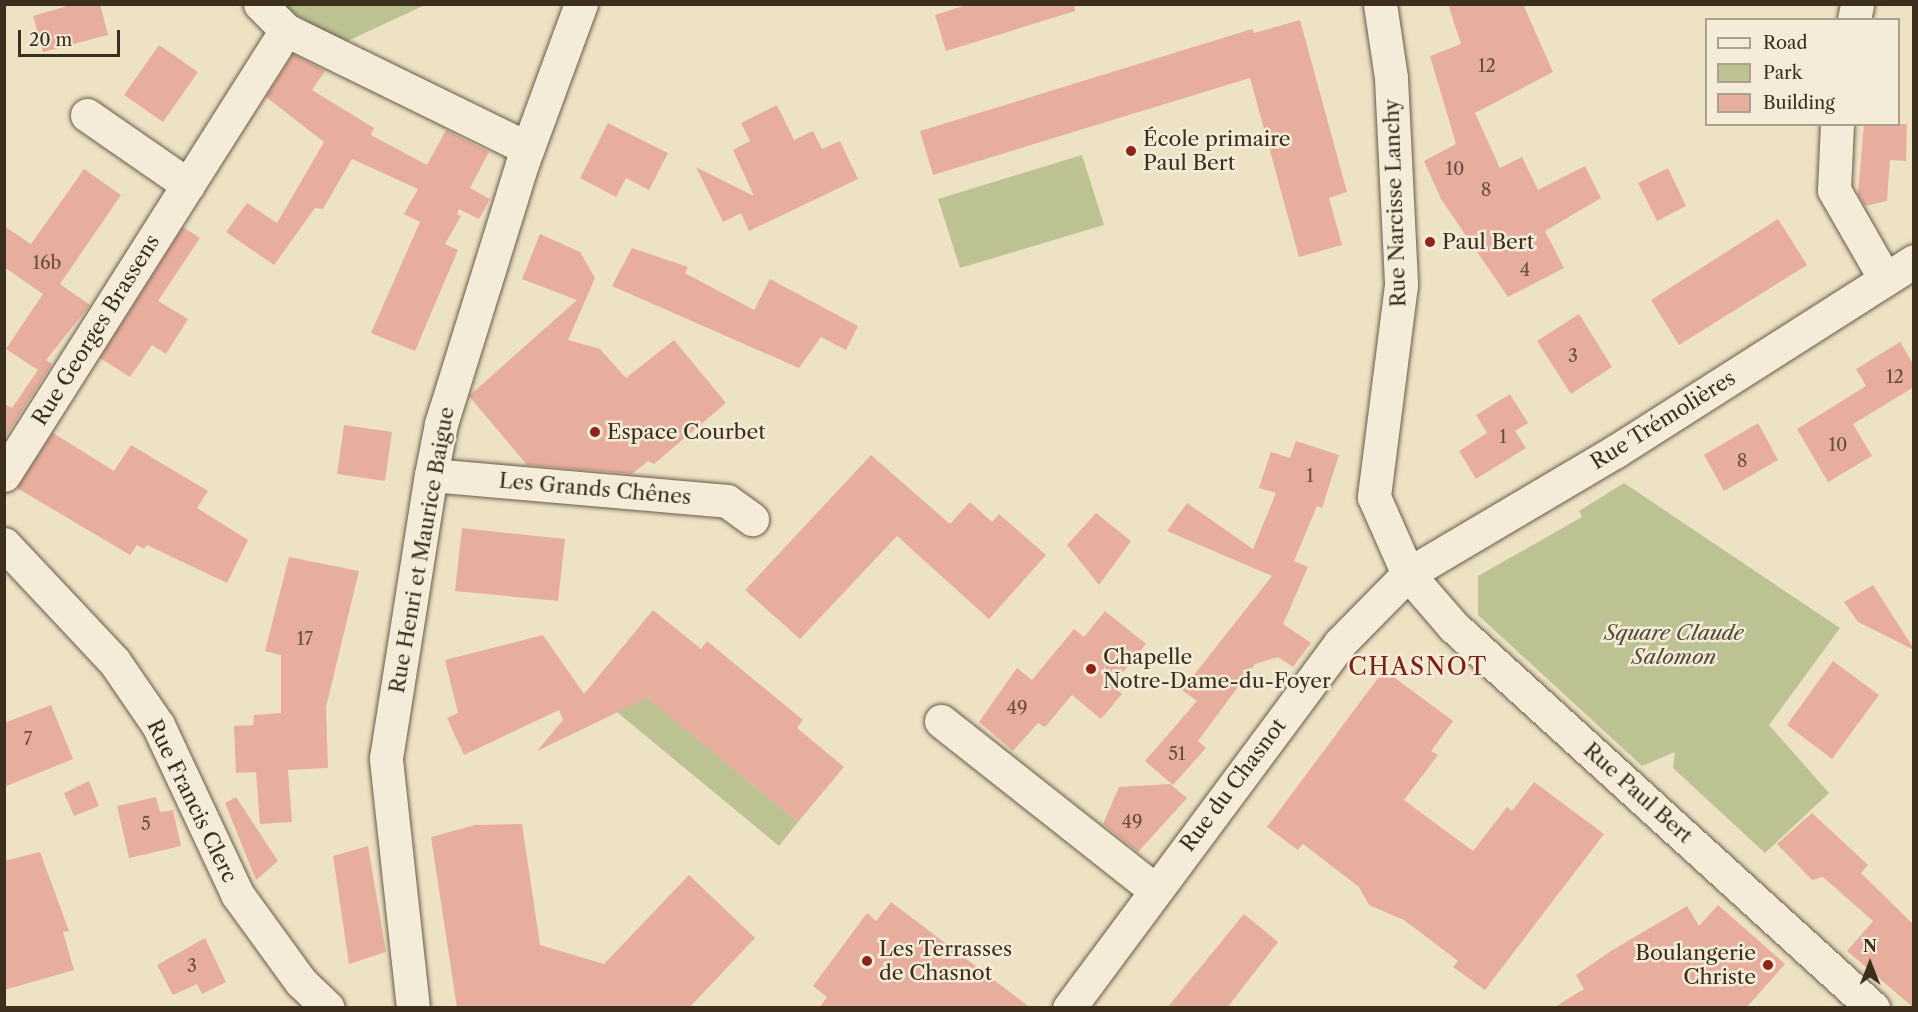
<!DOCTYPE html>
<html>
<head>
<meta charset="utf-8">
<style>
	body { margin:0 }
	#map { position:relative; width:1918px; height:1012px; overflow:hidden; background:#eee2c5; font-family:"Libre Caslon Text",serif }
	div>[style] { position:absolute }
	.green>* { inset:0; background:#bcc292 }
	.building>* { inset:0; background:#e8ae9d }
	.roads { filter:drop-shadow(0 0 2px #695c48) drop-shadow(0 0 2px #695c48) }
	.minor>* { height:33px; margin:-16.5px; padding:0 16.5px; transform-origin:16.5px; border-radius:16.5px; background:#f4ecd9 }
	.dots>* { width:16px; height:16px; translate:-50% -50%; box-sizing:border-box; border:3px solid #f4ecd9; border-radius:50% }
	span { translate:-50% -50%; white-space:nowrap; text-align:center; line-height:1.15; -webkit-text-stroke:5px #f4ecd9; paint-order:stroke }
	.number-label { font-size:18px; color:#684f3e }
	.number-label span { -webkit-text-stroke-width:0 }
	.poi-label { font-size:21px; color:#3d2f1e }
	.left { translate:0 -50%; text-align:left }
	.right { translate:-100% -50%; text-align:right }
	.street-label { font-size:21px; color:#3d2f1e }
	.park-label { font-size:21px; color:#564c35; font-style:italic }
	.quarter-label { font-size:24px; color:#7a1f14; letter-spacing:1.5px }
	.frame { position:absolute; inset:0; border:6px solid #3d2f1e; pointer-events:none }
	.legend { position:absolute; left:1705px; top:18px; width:195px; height:108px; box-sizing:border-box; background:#f4ecd9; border:2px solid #aba08e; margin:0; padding:8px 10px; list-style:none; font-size:18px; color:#3d2f1e }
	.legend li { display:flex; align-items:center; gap:12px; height:30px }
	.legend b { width:30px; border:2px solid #aba08e }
	.north { position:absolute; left:1840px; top:934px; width:60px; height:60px; -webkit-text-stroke:4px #f4ecd9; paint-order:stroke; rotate:0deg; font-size:16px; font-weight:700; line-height:24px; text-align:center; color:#3d2f1e }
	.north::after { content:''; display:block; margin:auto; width:21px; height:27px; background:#3d2f1e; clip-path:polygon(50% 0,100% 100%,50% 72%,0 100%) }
	.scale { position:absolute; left:18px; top:30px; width:102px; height:27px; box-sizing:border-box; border:3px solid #3d2f1e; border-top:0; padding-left:8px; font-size:18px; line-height:21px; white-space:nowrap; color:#3d2f1e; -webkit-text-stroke:4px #f4ecd9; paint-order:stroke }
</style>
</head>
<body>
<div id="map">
	<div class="green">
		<i style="clip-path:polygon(281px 5px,425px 5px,341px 44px)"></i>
		<i style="clip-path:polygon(1082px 155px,1104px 225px,960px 268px,938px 199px)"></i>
		<i style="clip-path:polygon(1624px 483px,1840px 628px,1769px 725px,1829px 793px,1765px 853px,1673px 768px,1675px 752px,1642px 766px,1478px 615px,1478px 576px,1582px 517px,1579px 511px)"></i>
		<i style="clip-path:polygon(608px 665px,798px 822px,779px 846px,589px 689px)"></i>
	</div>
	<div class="building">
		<i style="clip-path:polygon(74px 4px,100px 4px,108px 35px,43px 52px,33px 16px)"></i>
		<i style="clip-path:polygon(969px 4px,1074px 4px,1075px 11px,946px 51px,935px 15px)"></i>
		<i style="clip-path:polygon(1448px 4px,1523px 4px,1553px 72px,1475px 113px,1500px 168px,1522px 157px,1538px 190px,1585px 166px,1601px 198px,1545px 231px,1564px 268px,1508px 297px,1441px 199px,1424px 161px,1456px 144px,1430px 56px,1461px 44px)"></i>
		<i style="clip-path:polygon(1300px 20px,1347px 192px,1329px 198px,1342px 245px,1299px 257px,1250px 78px,933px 175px,920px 131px,1252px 29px,1254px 33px)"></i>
		<i style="clip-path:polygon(159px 45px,198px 72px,163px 122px,124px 95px)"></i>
		<i style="clip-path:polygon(293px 54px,325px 71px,312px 90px,374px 128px,371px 135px,427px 165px,446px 130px,489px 152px,470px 188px,490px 199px,479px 219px,459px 209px,457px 214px,461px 216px,445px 244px,458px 250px,415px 351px,371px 333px,420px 222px,404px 214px,418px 189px,352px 159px,323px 209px,315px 208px,274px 265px,226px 232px,247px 203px,277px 223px,324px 142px,266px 97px)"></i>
		<i style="clip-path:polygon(777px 105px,794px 140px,813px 131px,822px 149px,840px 141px,858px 179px,749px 231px,741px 213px,723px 222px,696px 167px,754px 196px,733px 150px,750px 141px,741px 123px)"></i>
		<i style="clip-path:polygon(608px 123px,668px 153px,649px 190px,626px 178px,616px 197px,580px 178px)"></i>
		<i style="clip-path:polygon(1864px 124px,1907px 124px,1906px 161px,1890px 160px,1887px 201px,1865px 206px,1858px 194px)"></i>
		<i style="clip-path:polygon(1668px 168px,1686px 206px,1657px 221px,1638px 183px)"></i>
		<i style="clip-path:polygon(84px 169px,121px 195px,60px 284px,90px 305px,46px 360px,52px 364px,4px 439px,4px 404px,12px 408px,38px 370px,6px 349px,43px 294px,4px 267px,4px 226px,31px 244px)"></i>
		<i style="clip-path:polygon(1778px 219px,1807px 265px,1679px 345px,1651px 300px)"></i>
		<i style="clip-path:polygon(183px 227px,200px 238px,158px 301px,188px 319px,166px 354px,152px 345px,130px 377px,100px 358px)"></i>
		<i style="clip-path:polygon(540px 234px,580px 252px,595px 278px,568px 340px,600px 349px,626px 378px,674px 340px,726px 403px,654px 464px,648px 461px,632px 474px,527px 465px,469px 396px,577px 300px,522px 279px)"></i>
		<i style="clip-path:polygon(632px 248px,688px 267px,685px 273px,754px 310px,770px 279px,858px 326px,846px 350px,821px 337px,799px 368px,612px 286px)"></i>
		<i style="clip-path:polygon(1579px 314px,1612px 367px,1571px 394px,1537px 341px)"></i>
		<i style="clip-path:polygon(1900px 342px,1914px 365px,1914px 387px,1853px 424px,1872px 456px,1828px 482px,1797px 429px,1866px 386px,1856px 369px)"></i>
		<i style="clip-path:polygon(1510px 394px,1528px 423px,1515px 431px,1526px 448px,1476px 479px,1459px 451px,1487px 433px,1476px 415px)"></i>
		<i style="clip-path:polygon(1758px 423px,1778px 460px,1724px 491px,1704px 455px)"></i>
		<i style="clip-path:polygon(344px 425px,392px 432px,385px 481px,337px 474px)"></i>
		<i style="clip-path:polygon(53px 433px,114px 471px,131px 445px,208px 491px,197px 508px,248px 540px,227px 583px,147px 545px,144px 549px,137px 545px,130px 555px,17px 488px)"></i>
		<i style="clip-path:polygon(1296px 441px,1339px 455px,1322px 508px,1317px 506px,1294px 561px,1308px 567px,1283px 624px,1311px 643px,1293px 667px,1278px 657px,1255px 664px,1198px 741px,1206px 748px,1173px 785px,1145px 761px,1197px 701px,1182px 690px,1272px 576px,1167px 531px,1187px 503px,1253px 549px,1276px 493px,1259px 488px,1271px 452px,1290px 458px)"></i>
		<i style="clip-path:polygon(871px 455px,950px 524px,970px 502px,992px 522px,999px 514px,1046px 555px,989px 619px,897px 536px,800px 639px,745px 590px)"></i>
		<i style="clip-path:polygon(1096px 513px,1131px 541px,1099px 585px,1067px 545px)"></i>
		<i style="clip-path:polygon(462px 528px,565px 539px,558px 601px,455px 591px)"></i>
		<i style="clip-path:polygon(289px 557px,359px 571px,326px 707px,328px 768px,288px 770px,292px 822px,260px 824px,256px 772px,236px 773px,234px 726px,253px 725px,254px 715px,281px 713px,281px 655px,265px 651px)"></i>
		<i style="clip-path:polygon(1873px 585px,1914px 649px,1914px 650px,1858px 622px,1844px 602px)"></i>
		<i style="clip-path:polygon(653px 610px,701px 649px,707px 641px,803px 720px,797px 728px,844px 767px,798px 822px,647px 698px,537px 751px,563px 720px,559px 710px,464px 755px,447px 718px,458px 713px,445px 660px,543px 635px,584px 694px)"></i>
		<i style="clip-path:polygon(1105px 611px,1146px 644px,1112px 685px,1122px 694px,1101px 719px,1072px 695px,1045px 727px,1038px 723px,1013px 751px,979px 722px,1017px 668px,1032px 680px,1074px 629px,1084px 637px)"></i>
		<i style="clip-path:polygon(1833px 661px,1879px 695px,1832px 759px,1787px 725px)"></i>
		<i style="clip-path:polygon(1384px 670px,1453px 721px,1431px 751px,1438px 755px,1404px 800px,1473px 851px,1507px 807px,1512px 811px,1534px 782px,1604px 834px,1485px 990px,1453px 967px,1458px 961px,1404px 920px,1369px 905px,1359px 887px,1303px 844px,1298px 850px,1267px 827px)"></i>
		<i style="clip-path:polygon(51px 705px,73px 759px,4px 787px,4px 723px)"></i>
		<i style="clip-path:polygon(89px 781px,99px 806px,74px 816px,64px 793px)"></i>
		<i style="clip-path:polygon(1170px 784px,1187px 798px,1138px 852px,1103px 824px,1119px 787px)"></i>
		<i style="clip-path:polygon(156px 797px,160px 812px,173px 810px,181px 846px,129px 858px,117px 806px)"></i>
		<i style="clip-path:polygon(236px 797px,278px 861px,256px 880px,225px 803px)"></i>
		<i style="clip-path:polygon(1812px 813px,1868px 865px,1861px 873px,1914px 925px,1914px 1008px,1847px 951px,1873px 921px,1823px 877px,1812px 880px,1777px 844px)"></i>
		<i style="clip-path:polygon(522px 824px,540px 945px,604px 964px,689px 875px,755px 938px,689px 1008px,457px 1008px,431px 837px,475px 825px)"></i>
		<i style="clip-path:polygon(368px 846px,386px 952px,349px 964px,333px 856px)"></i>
		<i style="clip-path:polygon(40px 852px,69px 931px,63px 932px,74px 970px,4px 990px,4px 861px)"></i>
		<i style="clip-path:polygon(891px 902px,1031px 1008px,819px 1008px,827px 997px,813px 986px,867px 913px,876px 921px)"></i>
		<i style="clip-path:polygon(1718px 905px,1785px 964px,1746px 1008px,1553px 1008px,1584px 989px,1576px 975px,1611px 951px,1687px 906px,1699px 926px)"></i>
		<i style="clip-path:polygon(1244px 914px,1278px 942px,1227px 1008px,1167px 1008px)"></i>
		<i style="clip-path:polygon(205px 938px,226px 982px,202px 994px,197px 984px,173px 995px,157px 965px)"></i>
	</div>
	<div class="roads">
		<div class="minor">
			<i style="left:260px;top:4px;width:37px;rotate:45deg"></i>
			<i style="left:1380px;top:4px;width:75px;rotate:81.5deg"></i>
			<i style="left:1391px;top:78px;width:207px;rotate:87.2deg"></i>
			<i style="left:1401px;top:285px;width:214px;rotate:97.3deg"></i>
			<i style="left:1374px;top:497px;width:84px;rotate:66.2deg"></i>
			<i style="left:1408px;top:574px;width:69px;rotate:49.1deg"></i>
			<i style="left:1453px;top:626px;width:568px;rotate:42.29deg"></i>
			<i style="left:1854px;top:20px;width:16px;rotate:-79deg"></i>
			<i style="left:87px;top:115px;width:123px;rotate:34.7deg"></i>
			<i style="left:1837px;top:124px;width:66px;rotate:92.6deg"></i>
			<i style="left:1834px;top:190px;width:103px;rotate:60.2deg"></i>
			<i style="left:4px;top:475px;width:527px;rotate:-57.64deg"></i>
			<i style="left:286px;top:30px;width:268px;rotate:26.1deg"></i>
			<i style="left:431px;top:475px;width:297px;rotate:5deg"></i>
			<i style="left:727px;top:501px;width:31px;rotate:36deg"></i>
			<i style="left:4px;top:544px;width:161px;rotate:46.8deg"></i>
			<i style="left:114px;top:661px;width:78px;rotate:55.5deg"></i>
			<i style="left:158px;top:725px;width:187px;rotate:64.9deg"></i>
			<i style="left:237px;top:894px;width:109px;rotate:54deg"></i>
			<i style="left:301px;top:982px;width:37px;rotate:44deg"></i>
			<i style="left:941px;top:721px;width:271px;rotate:38.3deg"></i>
			<i style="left:413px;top:1008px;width:251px;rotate:-96.2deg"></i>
			<i style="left:386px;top:758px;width:287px;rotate:-81deg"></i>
			<i style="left:431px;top:475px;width:52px;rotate:-78.9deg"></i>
			<i style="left:441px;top:424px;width:272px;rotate:-72.7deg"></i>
			<i style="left:522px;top:164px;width:171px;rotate:-69.8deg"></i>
			<i style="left:1069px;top:1008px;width:455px;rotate:-53.4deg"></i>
			<i style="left:1340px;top:643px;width:97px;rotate:-45.4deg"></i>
			<i style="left:1408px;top:574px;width:242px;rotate:-30.6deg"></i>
			<i style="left:1616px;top:451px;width:353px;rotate:-32.5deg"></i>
		</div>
	</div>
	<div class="dots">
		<i style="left:1131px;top:151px;background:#8f2418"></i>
		<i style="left:1430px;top:242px;background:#8f2418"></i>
		<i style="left:595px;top:432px;background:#8f2418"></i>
		<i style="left:1091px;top:669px;background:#8f2418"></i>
		<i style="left:867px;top:961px;background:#8f2418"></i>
		<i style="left:1768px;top:965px;background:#8f2418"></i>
	</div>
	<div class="number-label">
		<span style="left:1487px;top:66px">12</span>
		<span style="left:1455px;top:169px">10</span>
		<span style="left:1486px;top:190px">8</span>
		<span style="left:47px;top:263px">16b</span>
		<span style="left:1525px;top:270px">4</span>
		<span style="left:1573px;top:356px">3</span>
		<span style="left:1895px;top:377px">12</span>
		<span style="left:1503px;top:437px">1</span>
		<span style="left:1838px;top:445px">10</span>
		<span style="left:1742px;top:461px">8</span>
		<span style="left:1310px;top:476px">1</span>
		<span style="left:305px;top:639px">17</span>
		<span style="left:1017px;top:708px">49</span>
		<span style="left:28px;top:739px">7</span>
		<span style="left:1177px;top:754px">51</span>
		<span style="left:1132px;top:822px">49</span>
		<span style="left:146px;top:824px">5</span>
		<span style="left:192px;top:966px">3</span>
	</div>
	<div class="poi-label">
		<span class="left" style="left:1143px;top:151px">École primaire<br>Paul Bert</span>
		<span class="left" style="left:1442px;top:242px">Paul Bert</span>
		<span class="left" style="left:607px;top:432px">Espace Courbet</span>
		<span class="left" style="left:1103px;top:669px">Chapelle<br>Notre-Dame-du-Foyer</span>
		<span class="left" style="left:879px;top:961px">Les Terrasses<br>de Chasnot</span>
		<span class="right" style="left:1756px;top:965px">Boulangerie<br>Christe</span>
	</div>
	<div class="street-label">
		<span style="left:1395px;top:203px;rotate:-92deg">Rue Narcisse Lanchy</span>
		<span style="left:96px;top:330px;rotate:-58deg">Rue Georges Brassens</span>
		<span style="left:1663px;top:420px;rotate:-32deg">Rue Trémolières</span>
		<span style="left:595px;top:489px;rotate:5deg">Les Grands Chênes</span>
		<span style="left:422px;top:550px;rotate:-80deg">Rue Henri et Maurice Baigue</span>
		<span style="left:1233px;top:785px;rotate:-53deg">Rue du Chasnot</span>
		<span style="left:1638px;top:793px;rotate:42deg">Rue Paul Bert</span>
		<span style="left:192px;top:801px;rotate:64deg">Rue Francis Clerc</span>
	</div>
	<div class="park-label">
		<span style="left:1674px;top:645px">Square Claude<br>Salomon</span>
	</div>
	<div class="quarter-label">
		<span style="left:1418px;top:667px">CHASNOT</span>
	</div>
	<div class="frame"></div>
	<ul class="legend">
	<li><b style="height:8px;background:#f4ecd9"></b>Road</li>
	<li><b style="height:16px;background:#bcc292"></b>Park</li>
	<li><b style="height:16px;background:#e8ae9d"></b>Building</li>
	</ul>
	<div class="north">N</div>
	<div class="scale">20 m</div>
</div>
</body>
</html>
